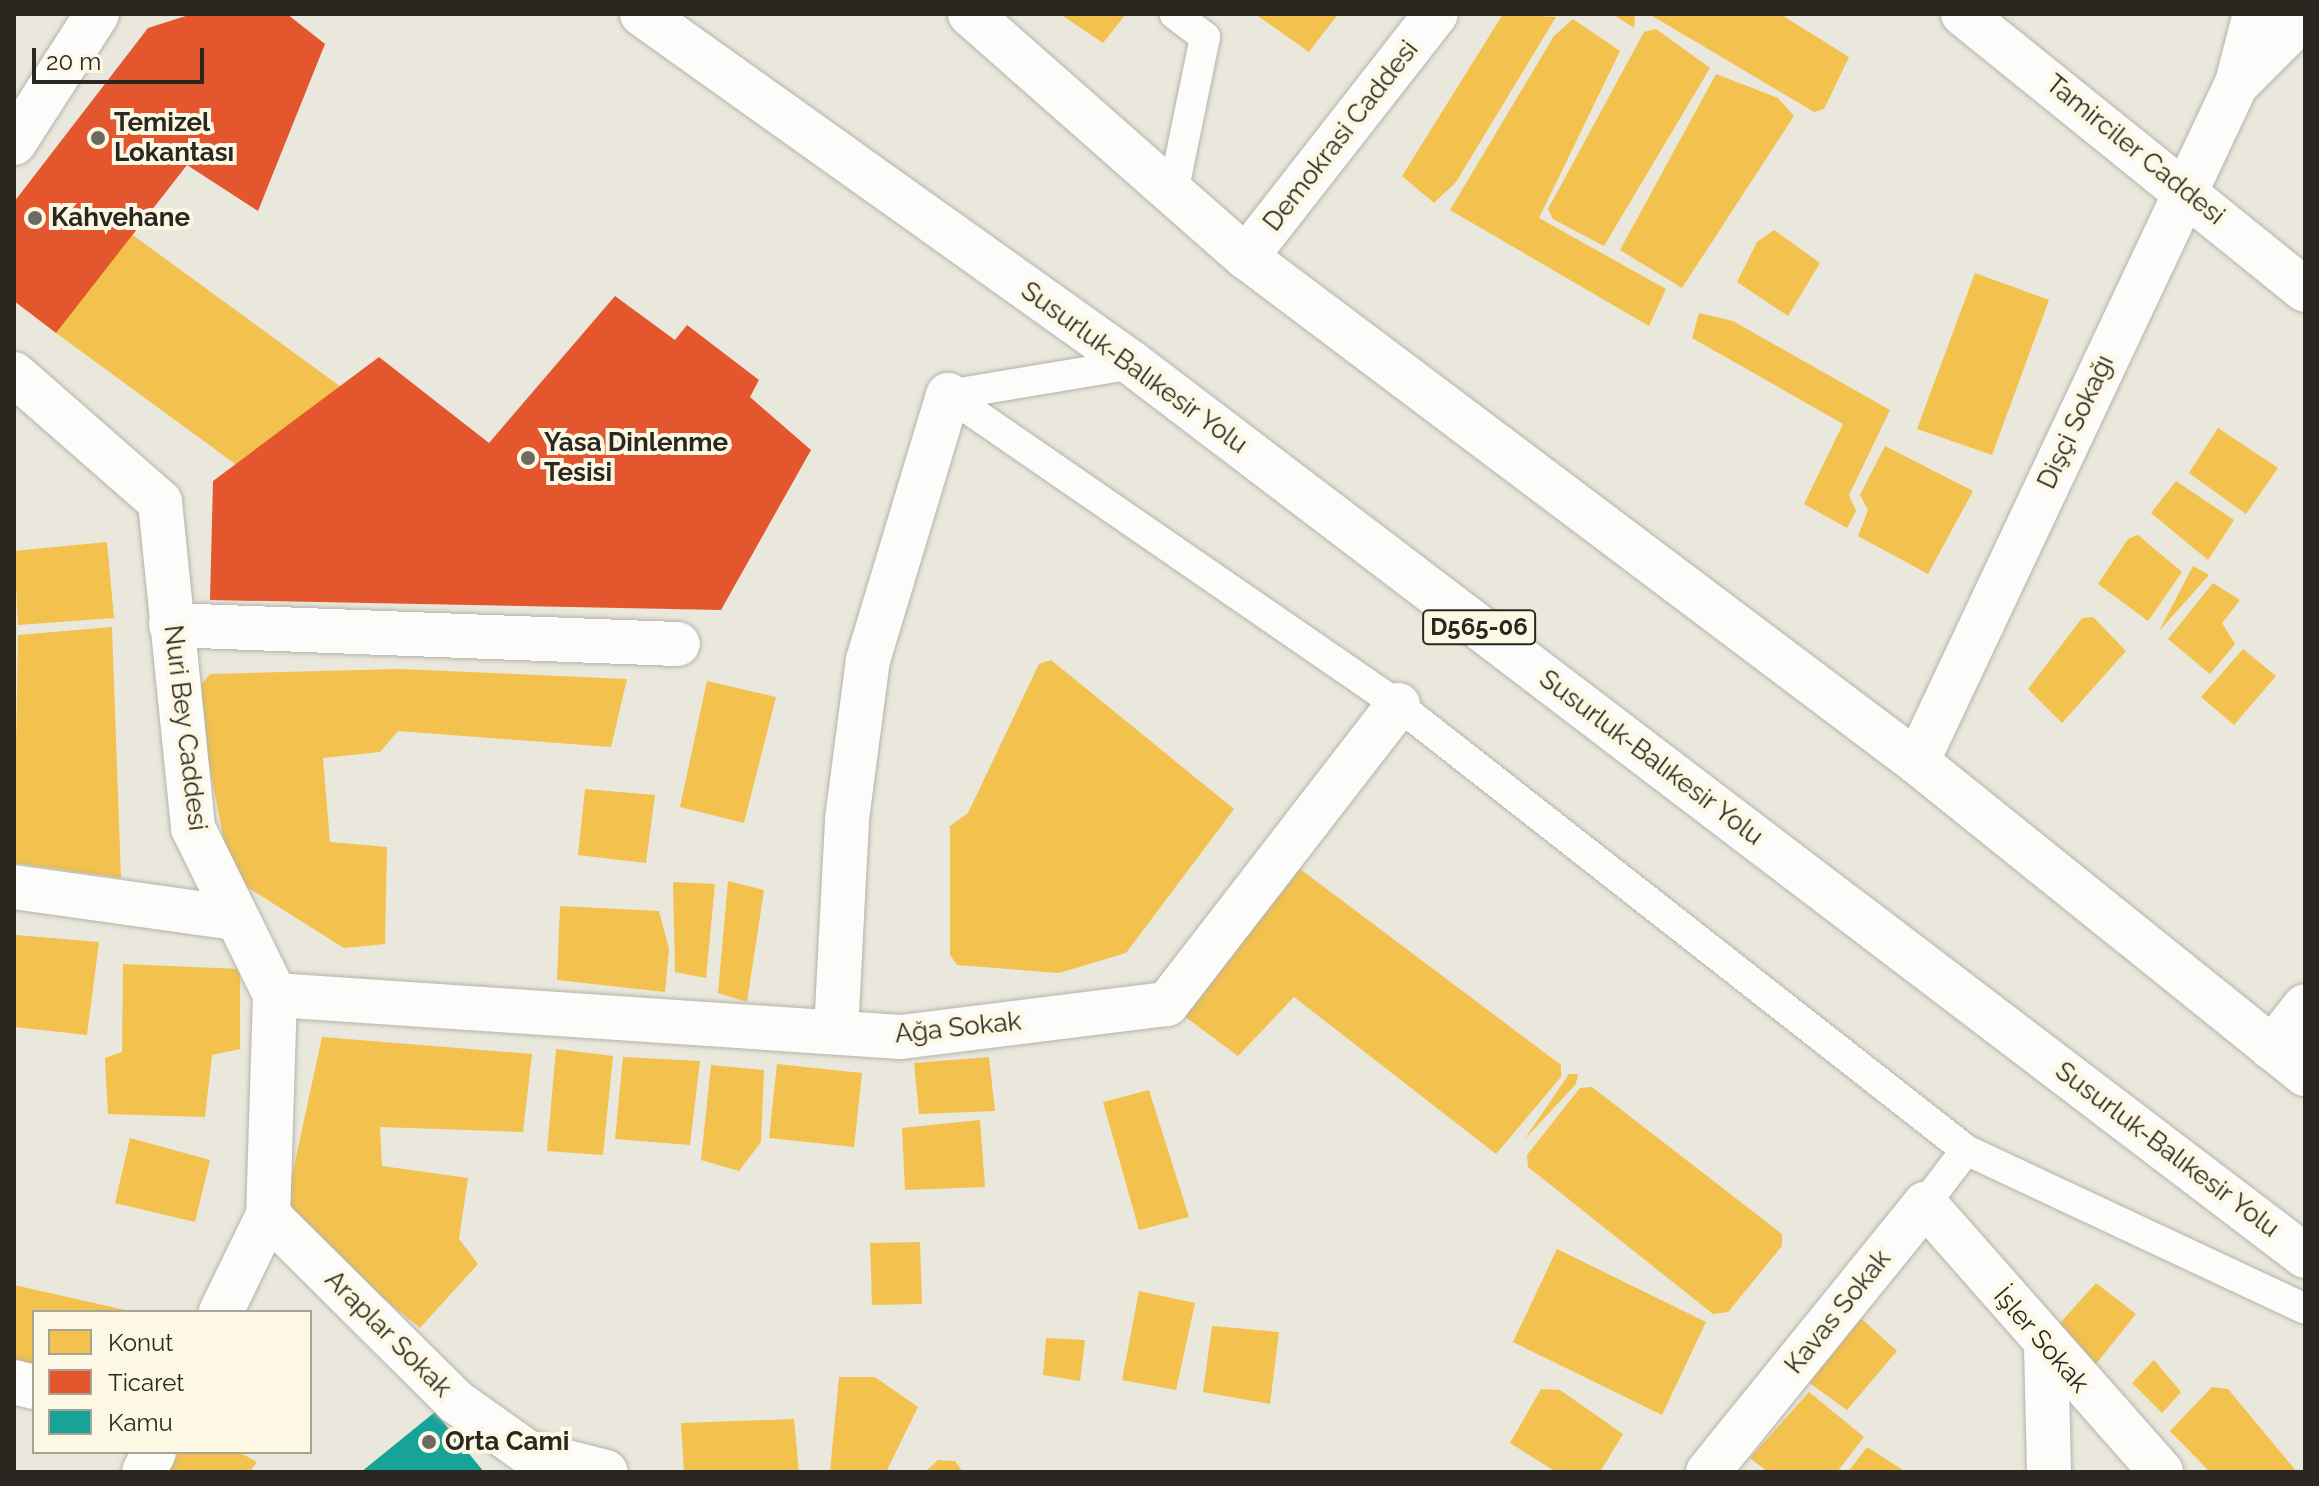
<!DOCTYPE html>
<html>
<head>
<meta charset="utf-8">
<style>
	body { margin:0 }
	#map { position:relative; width:2319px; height:1486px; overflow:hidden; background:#eae8dc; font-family:Raleway,sans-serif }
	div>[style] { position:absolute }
	.homes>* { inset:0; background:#f2c14e }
	.shops>* { inset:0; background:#e4572e }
	.public>* { inset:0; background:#17a398 }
	.roads { filter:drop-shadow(0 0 2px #b5b3aa) drop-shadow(0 0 2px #b5b3aa) }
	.lane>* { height:30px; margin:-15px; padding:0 15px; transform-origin:15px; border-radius:15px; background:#fcfcfa }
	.street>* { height:44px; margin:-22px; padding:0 22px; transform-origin:22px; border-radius:22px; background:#fcfcfa }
	.secondary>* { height:44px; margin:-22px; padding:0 22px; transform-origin:22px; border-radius:22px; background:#fcfcfa }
	.highway>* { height:44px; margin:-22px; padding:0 22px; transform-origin:22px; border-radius:22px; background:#fcfcfa }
	.dots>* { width:22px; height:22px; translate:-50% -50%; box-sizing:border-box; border:4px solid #fdf8e3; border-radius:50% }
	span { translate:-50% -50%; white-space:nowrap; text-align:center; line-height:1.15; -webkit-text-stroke:8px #fdf8e3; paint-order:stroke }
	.shield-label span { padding:2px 6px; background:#fdf8e3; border:2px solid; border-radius:6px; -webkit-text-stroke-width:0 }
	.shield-label { font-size:24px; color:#29271f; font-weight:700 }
	.poi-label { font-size:26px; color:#29271f; font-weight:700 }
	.left { translate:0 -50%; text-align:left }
	.street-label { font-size:26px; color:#29271f }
	.frame { position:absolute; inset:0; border:16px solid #29271f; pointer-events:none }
	.legend { position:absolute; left:32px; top:1310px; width:280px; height:144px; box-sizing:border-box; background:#fdf8e3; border:2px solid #a8a495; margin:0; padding:10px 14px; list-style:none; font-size:24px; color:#29271f }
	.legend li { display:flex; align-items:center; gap:16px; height:40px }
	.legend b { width:40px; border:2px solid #a8a495 }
	.scale { position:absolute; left:32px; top:48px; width:172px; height:36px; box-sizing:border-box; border:4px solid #29271f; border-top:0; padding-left:10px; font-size:24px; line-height:28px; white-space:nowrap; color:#29271f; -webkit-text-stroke:6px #fdf8e3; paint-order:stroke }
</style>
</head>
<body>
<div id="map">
	<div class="homes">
		<i style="clip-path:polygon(1060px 14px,1126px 14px,1103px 43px)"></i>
		<i style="clip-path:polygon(1255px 14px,1338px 14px,1309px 52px)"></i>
		<i style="clip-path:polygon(1503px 14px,1556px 17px,1456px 182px,1434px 203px,1402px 176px)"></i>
		<i style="clip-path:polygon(1612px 14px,1635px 14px,1634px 28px)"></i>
		<i style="clip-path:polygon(1649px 14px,1780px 14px,1849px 57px,1824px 109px,1814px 112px)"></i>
		<i style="clip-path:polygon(1573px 19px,1620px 51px,1539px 218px,1666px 289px,1649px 326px,1450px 210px,1554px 36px)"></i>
		<i style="clip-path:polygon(1656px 29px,1710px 68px,1604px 246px,1553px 219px,1548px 209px,1644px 32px)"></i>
		<i style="clip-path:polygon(1716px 74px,1778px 98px,1794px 116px,1682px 288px,1620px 250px)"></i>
		<i style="clip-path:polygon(1774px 230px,1820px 263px,1788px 316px,1737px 282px,1757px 242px)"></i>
		<i style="clip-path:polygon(130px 233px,341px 387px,238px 466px,56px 333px)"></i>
		<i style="clip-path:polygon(1975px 273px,2049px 300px,1992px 455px,1917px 429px)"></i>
		<i style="clip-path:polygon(1699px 313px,1733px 321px,1890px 410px,1849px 495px,1856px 511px,1847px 528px,1804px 504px,1843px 424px,1692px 338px)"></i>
		<i style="clip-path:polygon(2218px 428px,2278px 468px,2246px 514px,2189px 473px)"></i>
		<i style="clip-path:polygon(1885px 446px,1973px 491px,1928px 574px,1858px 536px,1868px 510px,1860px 495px)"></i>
		<i style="clip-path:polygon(2176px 481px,2234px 520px,2208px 560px,2151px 513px)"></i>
		<i style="clip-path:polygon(2138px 535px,2182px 572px,2148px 621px,2098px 584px,2128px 539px)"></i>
		<i style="clip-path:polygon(107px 542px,114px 618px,18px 625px,14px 551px)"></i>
		<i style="clip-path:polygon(2193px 566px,2209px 575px,2161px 629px,2160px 629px)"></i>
		<i style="clip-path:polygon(2213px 583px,2240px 600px,2222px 623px,2235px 644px,2210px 674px,2168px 639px)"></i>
		<i style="clip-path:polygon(2093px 617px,2126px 651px,2062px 723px,2028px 689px,2082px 618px)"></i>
		<i style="clip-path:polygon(112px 627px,121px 878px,14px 863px,18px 635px)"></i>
		<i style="clip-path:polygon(2243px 649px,2276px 676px,2234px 725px,2201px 697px)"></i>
		<i style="clip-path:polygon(1051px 660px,1234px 809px,1126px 953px,1059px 973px,957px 965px,950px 955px,950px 826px,968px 813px,1039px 664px)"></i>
		<i style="clip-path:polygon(399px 669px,627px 679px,611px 747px,398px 731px,380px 752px,323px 758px,330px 842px,387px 847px,385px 944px,344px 948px,231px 877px,195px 692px,210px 674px)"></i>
		<i style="clip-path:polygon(707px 681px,776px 697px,744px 823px,680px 807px)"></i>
		<i style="clip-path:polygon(585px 789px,655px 795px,646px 863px,578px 855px)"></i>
		<i style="clip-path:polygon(1300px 869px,1561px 1065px,1561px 1077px,1496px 1154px,1294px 997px,1238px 1056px,1184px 1016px)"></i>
		<i style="clip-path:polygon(728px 881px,764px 890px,747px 1002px,718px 993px)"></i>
		<i style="clip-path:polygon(673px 882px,715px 884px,706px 978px,675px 972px)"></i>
		<i style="clip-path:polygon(560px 906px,659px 911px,669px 949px,665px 992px,557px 980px)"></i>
		<i style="clip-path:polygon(16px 935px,99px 942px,87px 1035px,14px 1027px)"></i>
		<i style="clip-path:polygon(123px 964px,240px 969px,240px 1049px,212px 1055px,205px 1117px,108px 1114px,105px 1058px,122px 1052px)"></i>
		<i style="clip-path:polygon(322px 1037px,532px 1054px,523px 1132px,380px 1127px,382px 1166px,468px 1178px,459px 1239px,478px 1264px,420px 1328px,283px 1217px)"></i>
		<i style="clip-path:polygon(556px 1049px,613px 1056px,603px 1155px,547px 1151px)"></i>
		<i style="clip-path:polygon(623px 1057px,700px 1061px,690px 1145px,615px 1139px)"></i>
		<i style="clip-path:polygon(989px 1057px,995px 1111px,919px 1114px,914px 1063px)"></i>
		<i style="clip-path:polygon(777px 1064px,862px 1073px,854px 1147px,769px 1138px)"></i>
		<i style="clip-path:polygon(711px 1065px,764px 1070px,761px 1142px,739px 1171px,701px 1160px)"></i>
		<i style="clip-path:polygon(1569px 1074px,1578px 1074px,1576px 1084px,1524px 1140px)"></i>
		<i style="clip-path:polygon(1592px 1087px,1782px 1234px,1782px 1246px,1728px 1312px,1713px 1314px,1528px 1167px,1527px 1155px,1580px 1088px)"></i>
		<i style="clip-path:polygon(1149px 1090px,1189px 1217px,1139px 1230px,1103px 1102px)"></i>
		<i style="clip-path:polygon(980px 1120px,985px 1187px,905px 1190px,902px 1128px)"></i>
		<i style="clip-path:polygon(130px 1138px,210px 1160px,195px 1222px,115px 1203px)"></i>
		<i style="clip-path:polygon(920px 1242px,922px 1304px,872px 1305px,870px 1243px)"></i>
		<i style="clip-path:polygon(1557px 1249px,1706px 1322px,1662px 1415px,1513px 1342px)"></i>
		<i style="clip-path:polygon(2096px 1283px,2136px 1314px,2092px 1369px,2051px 1333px)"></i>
		<i style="clip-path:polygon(14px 1285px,130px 1311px,130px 1312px,34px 1312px,34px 1378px,14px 1371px)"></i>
		<i style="clip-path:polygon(1139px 1291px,1195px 1303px,1176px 1390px,1122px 1380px)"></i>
		<i style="clip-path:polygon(1853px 1311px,1897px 1351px,1847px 1410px,1794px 1372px)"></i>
		<i style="clip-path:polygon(1212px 1326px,1279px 1332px,1270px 1404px,1203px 1392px)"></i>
		<i style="clip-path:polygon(1046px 1338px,1085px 1340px,1080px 1381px,1043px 1375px)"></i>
		<i style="clip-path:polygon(2154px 1360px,2181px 1392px,2162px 1413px,2132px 1383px)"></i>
		<i style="clip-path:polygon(839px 1377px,875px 1377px,918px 1407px,886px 1472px,830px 1472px)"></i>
		<i style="clip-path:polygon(2212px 1387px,2228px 1389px,2297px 1472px,2210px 1472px,2170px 1431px)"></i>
		<i style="clip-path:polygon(1541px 1389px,1560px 1390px,1623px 1434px,1600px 1472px,1556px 1472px,1510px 1443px)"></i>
		<i style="clip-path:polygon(1809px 1392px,1864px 1437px,1837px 1472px,1768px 1472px,1750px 1458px)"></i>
		<i style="clip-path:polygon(794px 1419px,799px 1472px,684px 1472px,681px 1423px)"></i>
		<i style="clip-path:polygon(1867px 1447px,1906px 1472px,1848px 1472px)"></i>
		<i style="clip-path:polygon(161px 1452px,239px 1452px,257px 1462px,250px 1472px,155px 1472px)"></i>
		<i style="clip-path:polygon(938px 1460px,955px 1461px,963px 1472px,925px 1472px)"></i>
	</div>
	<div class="shops">
		<i style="clip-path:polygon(192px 14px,287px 14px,325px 44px,258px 211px,187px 165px,56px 333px,14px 301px,14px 202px,148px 28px)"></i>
		<i style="clip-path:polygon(615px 296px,675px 340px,687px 325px,759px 380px,750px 397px,811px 450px,721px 610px,210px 600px,213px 481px,379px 357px,489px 443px)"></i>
	</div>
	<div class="public">
		<i style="clip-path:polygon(435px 1412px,484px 1472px,361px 1472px)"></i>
	</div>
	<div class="roads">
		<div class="lane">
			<i style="left:1173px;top:193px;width:159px;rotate:-78.4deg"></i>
			<i style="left:1205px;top:37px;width:38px;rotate:-143deg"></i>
			<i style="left:948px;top:395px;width:546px;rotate:34.56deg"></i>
			<i style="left:1398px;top:705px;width:722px;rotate:38.08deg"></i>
			<i style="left:1966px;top:1150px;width:374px;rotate:25.1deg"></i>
			<i style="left:948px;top:395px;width:188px;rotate:-9.5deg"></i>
			<i style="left:1925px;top:1204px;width:68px;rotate:-52.8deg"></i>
		</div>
		<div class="street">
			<i style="left:1963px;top:14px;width:439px;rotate:38.9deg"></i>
			<i style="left:2239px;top:82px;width:93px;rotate:-45deg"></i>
			<i style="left:171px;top:625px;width:507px;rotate:2.15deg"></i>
			<i style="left:1917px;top:762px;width:751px;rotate:-64.77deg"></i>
			<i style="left:2237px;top:83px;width:71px;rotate:-75.4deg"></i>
			<i style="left:14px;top:887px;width:222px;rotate:8deg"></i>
			<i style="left:275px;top:995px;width:627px;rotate:3.84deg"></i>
			<i style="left:901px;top:1037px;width:268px;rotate:-7.1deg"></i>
			<i style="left:1167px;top:1004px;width:378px;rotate:-52.3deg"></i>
			<i style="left:836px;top:1031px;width:212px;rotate:-87deg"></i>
			<i style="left:847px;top:819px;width:160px;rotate:-82.5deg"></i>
			<i style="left:868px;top:660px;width:277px;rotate:-73.2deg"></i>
			<i style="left:2272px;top:1048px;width:53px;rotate:-51.8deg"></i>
			<i style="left:268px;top:1215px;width:264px;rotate:44.8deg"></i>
			<i style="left:455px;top:1401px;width:88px;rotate:35.3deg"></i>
			<i style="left:527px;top:1452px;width:81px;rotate:14.2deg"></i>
			<i style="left:2046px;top:1347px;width:125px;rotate:88.6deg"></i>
			<i style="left:14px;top:1382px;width:21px;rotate:14deg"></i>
			<i style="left:1708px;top:1472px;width:345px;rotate:-51deg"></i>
			<i style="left:1925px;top:1204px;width:357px;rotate:48.6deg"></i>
		</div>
		<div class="secondary">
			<i style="left:14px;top:143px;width:153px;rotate:-57.2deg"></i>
			<i style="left:1246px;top:257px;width:308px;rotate:-52deg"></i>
			<i style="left:14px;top:374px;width:194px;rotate:41.2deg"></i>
			<i style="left:160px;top:502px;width:328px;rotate:84.2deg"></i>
			<i style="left:193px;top:828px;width:186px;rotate:63.8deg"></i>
			<i style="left:275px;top:995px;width:220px;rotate:91.8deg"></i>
			<i style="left:268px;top:1215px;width:108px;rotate:115.9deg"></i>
			<i style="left:144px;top:1472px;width:22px;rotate:-63deg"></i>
		</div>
		<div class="highway">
			<i style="left:642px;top:14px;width:603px;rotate:35.48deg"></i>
			<i style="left:1133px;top:364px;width:1473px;rotate:37.27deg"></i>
			<i style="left:970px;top:14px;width:368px;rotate:41.4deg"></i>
			<i style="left:1246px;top:257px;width:840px;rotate:36.97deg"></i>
			<i style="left:1917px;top:762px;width:498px;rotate:38.8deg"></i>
		</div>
	</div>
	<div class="dots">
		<i style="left:98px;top:138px;background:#6d6b61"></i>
		<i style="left:35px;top:218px;background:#6d6b61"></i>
		<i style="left:528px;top:458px;background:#6d6b61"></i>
		<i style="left:429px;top:1442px;background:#6d6b61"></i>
	</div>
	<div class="shield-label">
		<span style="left:1479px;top:627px">D565-06</span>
	</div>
	<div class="poi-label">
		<span class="left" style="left:114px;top:138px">Temizel<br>Lokantası</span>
		<span class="left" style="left:51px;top:218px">Kahvehane</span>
		<span class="left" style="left:544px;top:458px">Yasa Dinlenme<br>Tesisi</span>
		<span class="left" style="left:445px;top:1442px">Orta Cami</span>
	</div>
	<div class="street-label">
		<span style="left:1341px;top:136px;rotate:-52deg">Demokrasi Caddesi</span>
		<span style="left:2135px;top:150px;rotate:39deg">Tamirciler Caddesi</span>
		<span style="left:1134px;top:368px;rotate:36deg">Susurluk-Balıkesir Yolu</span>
		<span style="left:2076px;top:422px;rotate:-65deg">Dişçi Sokağı</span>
		<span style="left:185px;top:728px;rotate:83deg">Nuri Bey Caddesi</span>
		<span style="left:1651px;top:758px;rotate:37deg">Susurluk-Balıkesir Yolu</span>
		<span style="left:958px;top:1028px;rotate:-6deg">Ağa Sokak</span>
		<span style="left:2167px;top:1150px;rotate:37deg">Susurluk-Balıkesir Yolu</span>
		<span style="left:1838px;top:1312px;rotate:-51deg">Kavas Sokak</span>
		<span style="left:388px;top:1334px;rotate:45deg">Araplar Sokak</span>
		<span style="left:2041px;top:1340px;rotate:49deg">İşler Sokak</span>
	</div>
	<div class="frame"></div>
	<ul class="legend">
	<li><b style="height:22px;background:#f2c14e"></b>Konut</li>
	<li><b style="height:22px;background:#e4572e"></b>Ticaret</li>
	<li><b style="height:22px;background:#17a398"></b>Kamu</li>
	</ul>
	<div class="scale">20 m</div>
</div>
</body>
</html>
